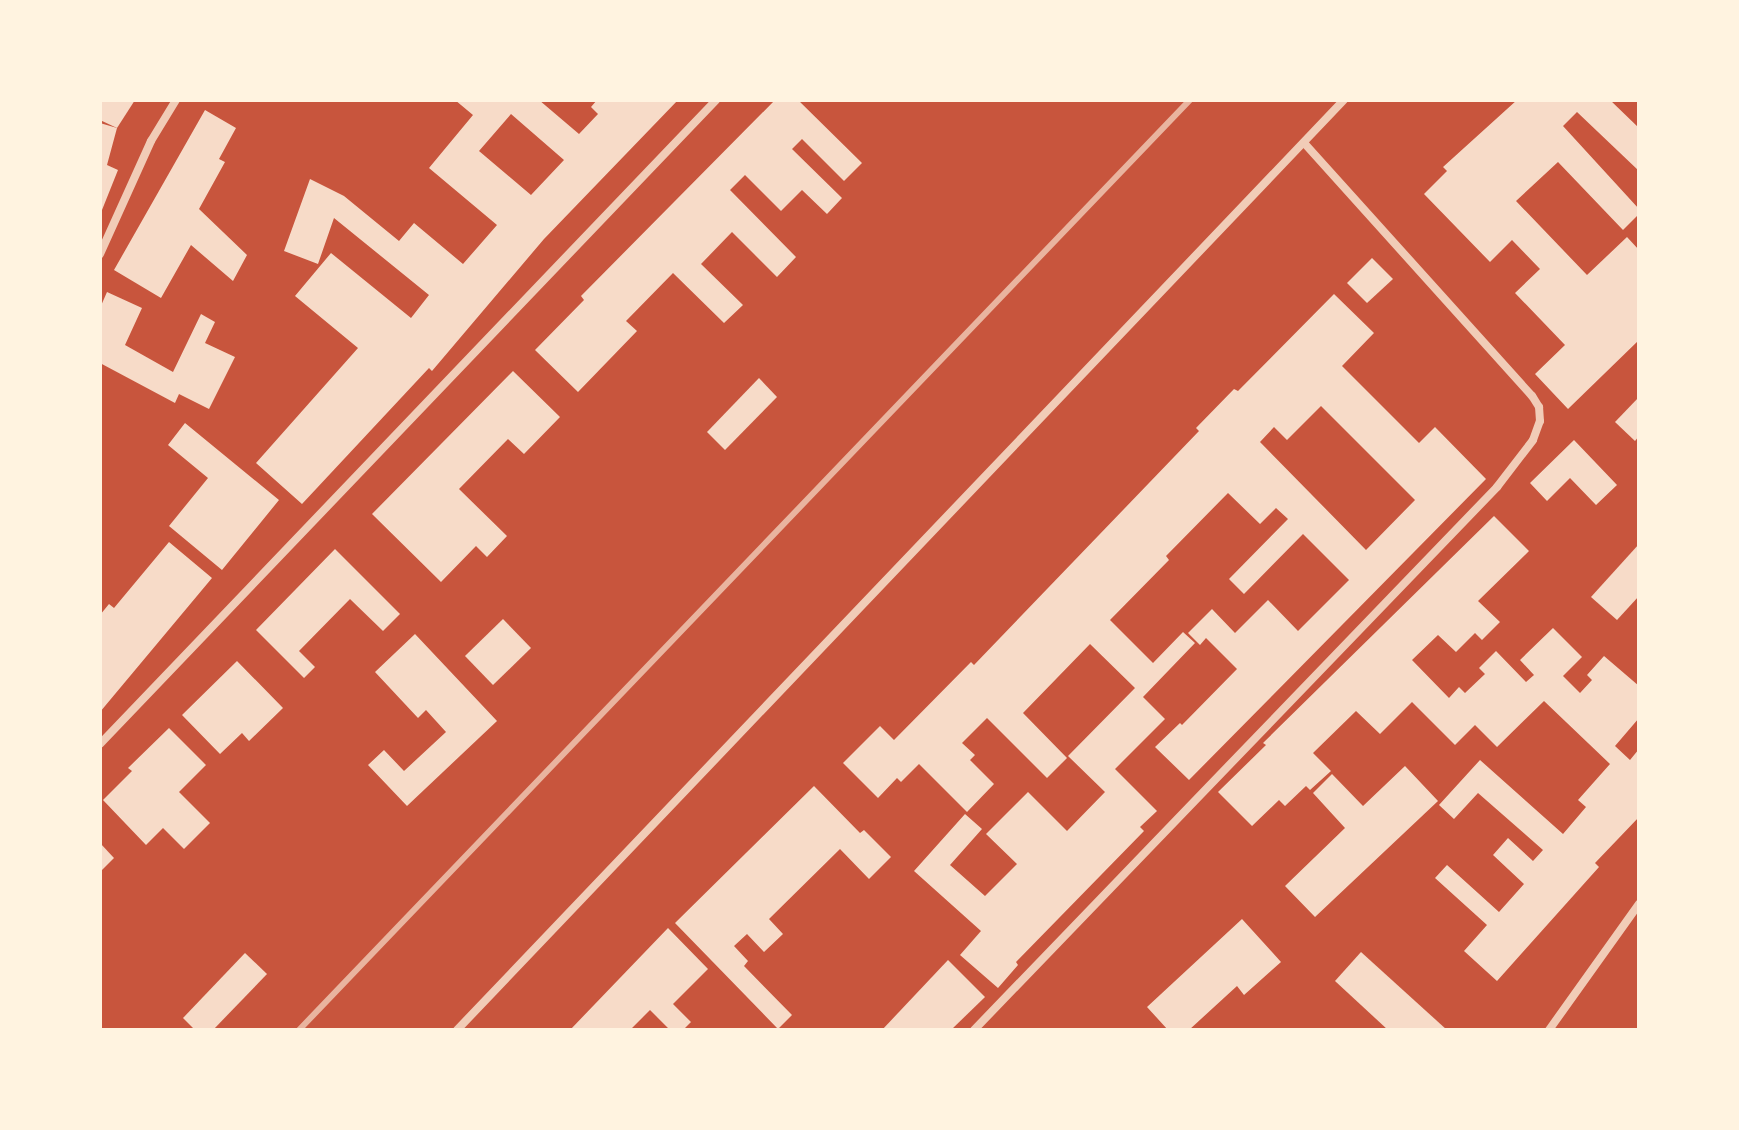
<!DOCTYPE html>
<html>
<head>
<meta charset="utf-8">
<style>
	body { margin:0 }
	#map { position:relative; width:1739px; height:1130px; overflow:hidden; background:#c8553d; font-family:Rubik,sans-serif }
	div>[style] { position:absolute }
	.building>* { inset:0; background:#f7dbc8 }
	.minor>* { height:8px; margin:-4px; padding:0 4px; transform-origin:4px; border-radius:4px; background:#f1ccb7 }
	.rail>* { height:6px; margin:-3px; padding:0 3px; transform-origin:3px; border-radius:3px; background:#e9b49f }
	span { translate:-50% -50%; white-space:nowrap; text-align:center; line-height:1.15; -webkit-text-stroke:8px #fff3e0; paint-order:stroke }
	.frame { position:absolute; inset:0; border:102px solid #fff3e0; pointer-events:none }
</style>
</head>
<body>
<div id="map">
	<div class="building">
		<i style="clip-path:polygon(100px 100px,135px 100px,117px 128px,100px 120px)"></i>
		<i style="clip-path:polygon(evenodd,455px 100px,539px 100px,579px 134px,598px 114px,591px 107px,597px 100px,678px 100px,544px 239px,432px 371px,429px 368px,302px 504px,256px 463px,358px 348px,295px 296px,331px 253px,411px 318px,429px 295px,334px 218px,318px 264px,284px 251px,310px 179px,344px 196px,399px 241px,414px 223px,463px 264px,497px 225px,429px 168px,473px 115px,455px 100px,511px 114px,564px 160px,531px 195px,479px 151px,511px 114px)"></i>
		<i style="clip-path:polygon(775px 100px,798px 100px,862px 163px,844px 181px,802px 139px,792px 149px,842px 198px,827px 214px,802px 190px,781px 211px,745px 175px,730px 190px,796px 257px,777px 277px,732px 232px,701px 264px,743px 305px,724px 323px,673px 273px,626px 321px,637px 331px,578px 392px,535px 350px,584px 300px,581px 296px)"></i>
		<i style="clip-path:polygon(1517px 100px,1610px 100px,1639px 128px,1639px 171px,1577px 112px,1563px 126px,1639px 209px,1639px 214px,1623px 230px,1558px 162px,1516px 201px,1587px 275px,1627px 237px,1639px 250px,1639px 340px,1568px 409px,1535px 374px,1565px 345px,1515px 293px,1540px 269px,1512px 240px,1490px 262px,1424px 194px,1447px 171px,1443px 167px)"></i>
		<i style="clip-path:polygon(205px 110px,236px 128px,219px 159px,225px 162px,199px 209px,247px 255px,233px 281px,191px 245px,161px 298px,114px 270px)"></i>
		<i style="clip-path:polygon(100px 123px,117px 128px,107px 165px,118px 170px,100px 215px)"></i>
		<i style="clip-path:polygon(1372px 258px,1393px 279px,1367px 303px,1347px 283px)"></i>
		<i style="clip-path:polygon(107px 292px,142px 308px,125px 345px,173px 372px,201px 314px,215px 322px,205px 343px,235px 357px,209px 409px,179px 394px,175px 403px,100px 363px,100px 308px)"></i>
		<i style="clip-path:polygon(evenodd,1334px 294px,1374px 333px,1342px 366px,1419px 443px,1435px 427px,1486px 479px,1189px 780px,1155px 747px,1180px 723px,1182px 725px,1237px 669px,1206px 638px,1200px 645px,1188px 633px,1212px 609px,1235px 633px,1268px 600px,1298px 631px,1349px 580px,1303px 534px,1244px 594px,1229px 579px,1288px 519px,1276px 508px,1260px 524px,1228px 493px,1166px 556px,1169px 560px,1110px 620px,1153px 663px,1183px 632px,1195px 643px,1143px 697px,1165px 719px,1115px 769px,1157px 811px,1140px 827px,1144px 831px,1016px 962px,1018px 965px,998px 988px,960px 955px,981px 931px,914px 871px,965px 814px,982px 829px,950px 865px,985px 896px,1017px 864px,986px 834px,1028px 792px,1067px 831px,1105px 792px,1068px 756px,1135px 688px,1090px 644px,1023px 713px,1067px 758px,1047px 778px,987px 718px,962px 743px,975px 755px,970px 760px,994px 784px,967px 812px,919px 764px,901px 782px,897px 778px,878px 798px,843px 763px,880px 726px,894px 740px,971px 662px,974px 665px,1199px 431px,1196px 428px,1234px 389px,1238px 391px,1334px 294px,1321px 406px,1415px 500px,1366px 550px,1260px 442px,1274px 427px,1287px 440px,1321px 406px)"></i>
		<i style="clip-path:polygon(513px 371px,560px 417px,524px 454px,508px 439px,459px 489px,507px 536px,487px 557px,476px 546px,441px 582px,372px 514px)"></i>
		<i style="clip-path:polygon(759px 378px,777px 397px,725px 450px,707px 432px)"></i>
		<i style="clip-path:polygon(1639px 397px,1639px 436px,1635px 441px,1615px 422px)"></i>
		<i style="clip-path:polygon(185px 423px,279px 500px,222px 570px,169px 526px,208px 478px,168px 445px)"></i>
		<i style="clip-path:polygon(1574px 440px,1617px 485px,1596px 505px,1570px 478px,1547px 501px,1530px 483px)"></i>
		<i style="clip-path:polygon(1494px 516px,1529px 551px,1478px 601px,1500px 622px,1482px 640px,1475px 633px,1456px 652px,1438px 635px,1412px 660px,1449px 698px,1459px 687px,1465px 693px,1485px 674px,1479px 668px,1496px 651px,1526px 682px,1534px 675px,1520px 660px,1553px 628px,1582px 657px,1563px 676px,1580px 693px,1592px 680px,1587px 675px,1604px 656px,1639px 686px,1639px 718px,1615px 746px,1630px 760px,1639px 749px,1639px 817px,1595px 863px,1599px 867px,1497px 981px,1464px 951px,1487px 925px,1435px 878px,1447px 865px,1499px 912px,1524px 884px,1493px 855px,1508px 838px,1533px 861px,1543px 850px,1478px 793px,1454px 819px,1439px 805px,1480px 760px,1563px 834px,1586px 807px,1578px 800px,1610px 764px,1544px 701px,1497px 747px,1475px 725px,1455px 745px,1412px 702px,1380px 734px,1356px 711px,1313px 753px,1331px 771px,1310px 790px,1306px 786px,1285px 806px,1279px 800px,1252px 826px,1218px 792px,1266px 745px,1263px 743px)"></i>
		<i style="clip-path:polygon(169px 542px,212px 578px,100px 712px,100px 615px,109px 604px,114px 608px)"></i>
		<i style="clip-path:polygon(1639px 544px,1639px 596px,1617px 620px,1591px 597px)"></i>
		<i style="clip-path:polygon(335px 549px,400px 614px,383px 631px,350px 599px,299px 651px,315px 667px,304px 678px,256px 630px)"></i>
		<i style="clip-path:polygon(503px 619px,531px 648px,493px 685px,465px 656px)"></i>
		<i style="clip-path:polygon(415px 634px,497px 721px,407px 806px,368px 765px,384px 750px,404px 771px,446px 732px,426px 710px,418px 718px,375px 672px)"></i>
		<i style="clip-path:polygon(237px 661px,283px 708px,249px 741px,242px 733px,220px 754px,182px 715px)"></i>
		<i style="clip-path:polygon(169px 728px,206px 765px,179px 792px,210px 823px,184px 849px,163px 828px,146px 845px,103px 800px,132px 771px,128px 768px)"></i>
		<i style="clip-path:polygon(1405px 766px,1438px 801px,1315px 917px,1285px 886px,1345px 828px,1313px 793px,1332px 774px,1363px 806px)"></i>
		<i style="clip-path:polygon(814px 786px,860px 833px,864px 830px,891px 857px,869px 879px,840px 849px,769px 919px,783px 934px,764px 952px,747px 934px,734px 946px,748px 961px,744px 966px,792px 1015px,778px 1029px,675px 923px)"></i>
		<i style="clip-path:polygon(100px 843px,114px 858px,100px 872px)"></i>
		<i style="clip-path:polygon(1242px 919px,1281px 962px,1244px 995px,1237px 986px,1189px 1030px,1168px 1030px,1147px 1007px)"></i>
		<i style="clip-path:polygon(668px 928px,708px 969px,673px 1004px,691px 1022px,683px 1030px,670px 1030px,650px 1010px,630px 1030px,570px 1030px)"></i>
		<i style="clip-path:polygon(1361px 952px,1447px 1030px,1388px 1030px,1335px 981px)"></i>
		<i style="clip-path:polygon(245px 953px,267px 974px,213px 1030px,195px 1030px,183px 1018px)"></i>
		<i style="clip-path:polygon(948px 960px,985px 997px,951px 1030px,882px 1030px)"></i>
	</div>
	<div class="minor">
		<i style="left:100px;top:254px;width:124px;rotate:-65.7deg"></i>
		<i style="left:151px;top:141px;width:48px;rotate:-58.6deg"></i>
		<i style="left:100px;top:744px;width:891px;rotate:-46.27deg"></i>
		<i style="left:457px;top:1030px;width:1285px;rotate:-46.36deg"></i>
		<i style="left:974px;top:1030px;width:754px;rotate:-46.07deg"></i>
		<i style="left:1497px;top:487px;width:59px;rotate:-52.5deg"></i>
		<i style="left:1533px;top:440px;width:20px;rotate:-70deg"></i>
		<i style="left:1540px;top:421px;width:14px;rotate:-94deg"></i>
		<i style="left:1539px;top:407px;width:13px;rotate:-122deg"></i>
		<i style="left:1532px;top:396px;width:341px;rotate:-132deg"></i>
		<i style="left:1549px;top:1030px;width:155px;rotate:-54.5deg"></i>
	</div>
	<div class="rail">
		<i style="left:299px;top:1030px;width:1288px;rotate:-46.23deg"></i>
	</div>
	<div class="frame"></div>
</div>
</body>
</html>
